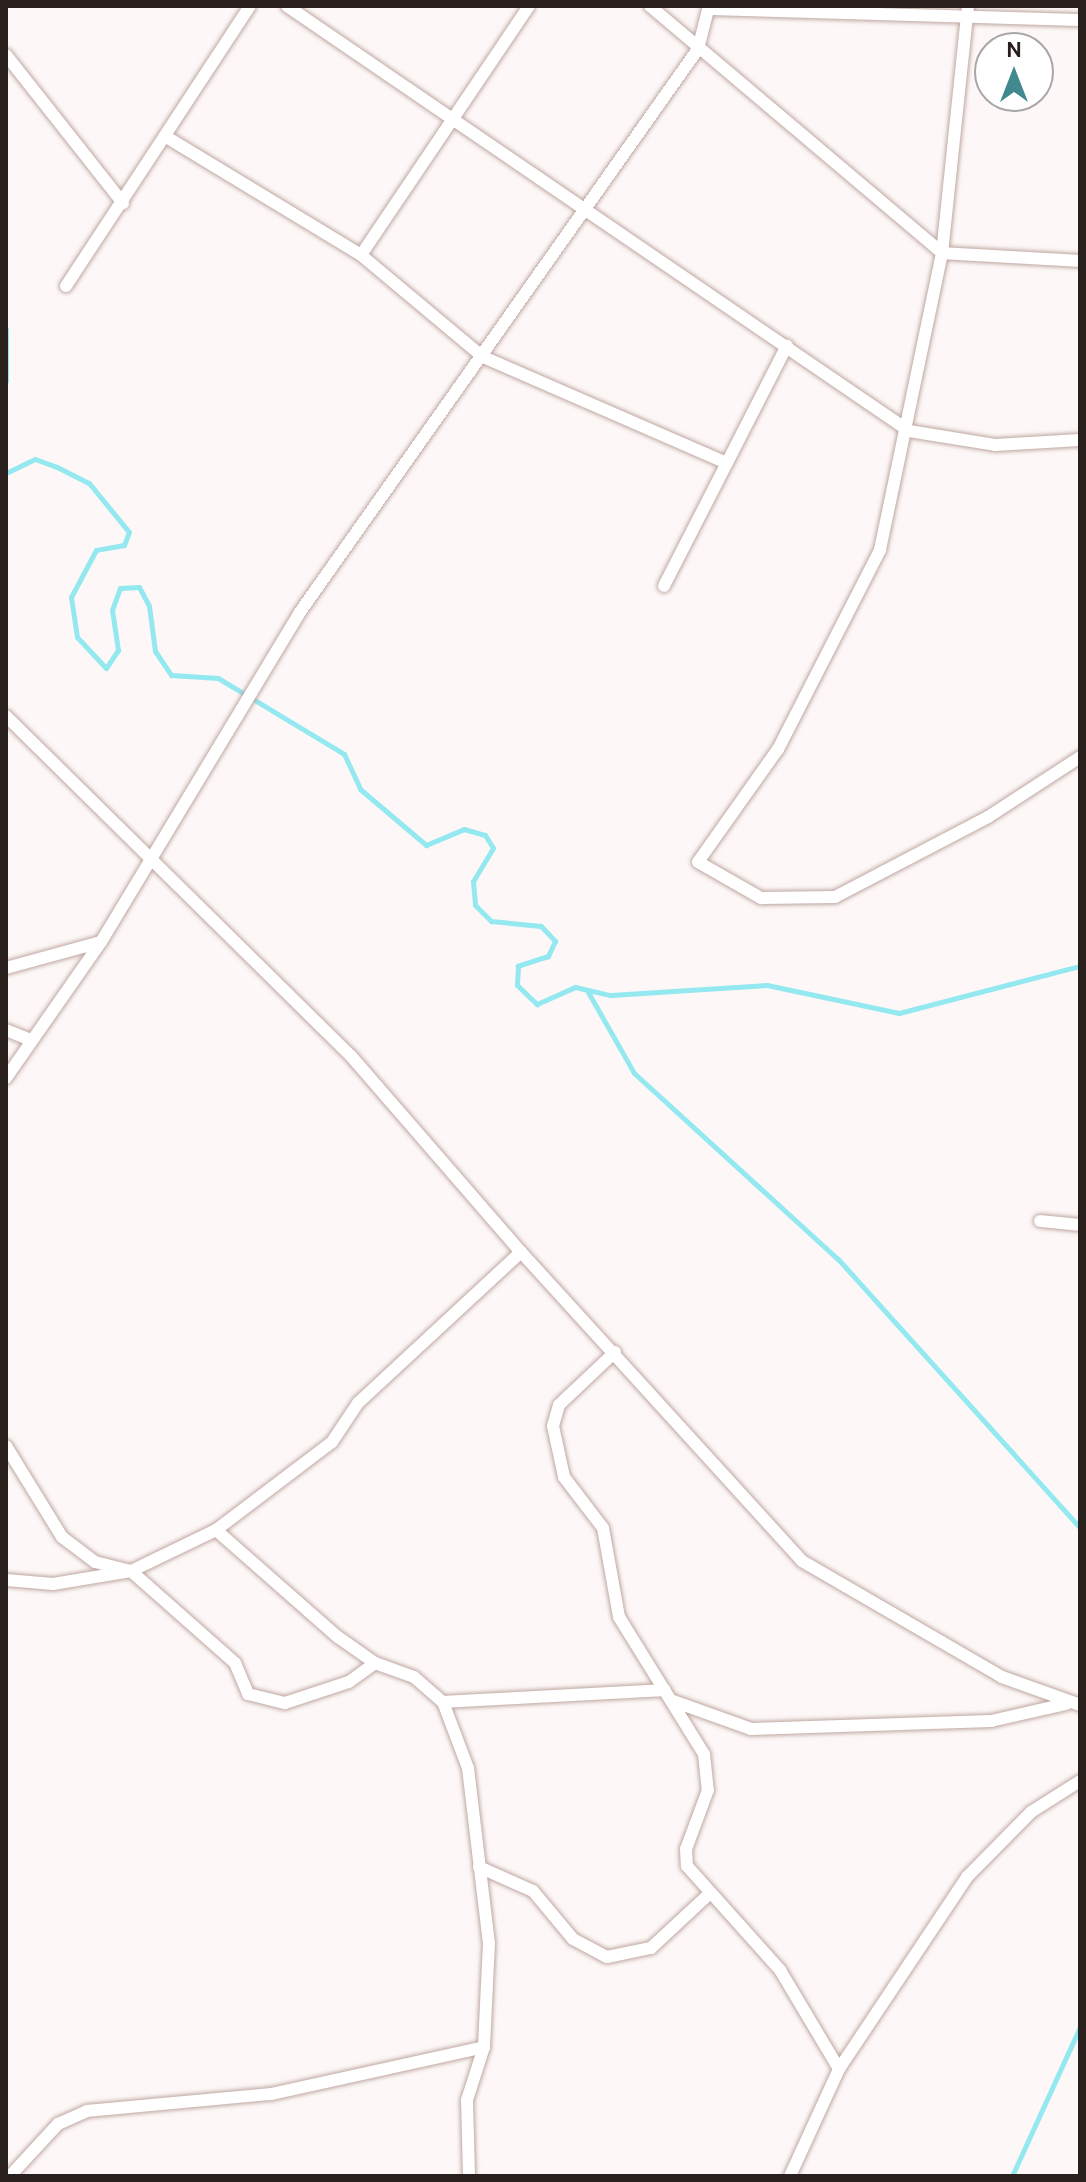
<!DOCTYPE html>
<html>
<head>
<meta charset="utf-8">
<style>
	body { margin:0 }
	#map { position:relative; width:1086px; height:2182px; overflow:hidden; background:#fdf8f7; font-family:Cabin,sans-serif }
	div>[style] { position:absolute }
	.stream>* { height:5px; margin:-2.5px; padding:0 2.5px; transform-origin:2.5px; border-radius:2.5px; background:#94e8f0 }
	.roads { filter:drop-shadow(0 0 2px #bfa7a1) drop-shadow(0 0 2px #bfa7a1) }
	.street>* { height:12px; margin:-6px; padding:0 6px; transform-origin:6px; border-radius:6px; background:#fff }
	span { translate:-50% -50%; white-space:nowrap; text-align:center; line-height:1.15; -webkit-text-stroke:7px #fff; paint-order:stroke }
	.frame { position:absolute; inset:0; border:8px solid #29201d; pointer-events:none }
	.north { position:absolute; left:974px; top:32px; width:80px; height:80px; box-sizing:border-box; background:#fff; border:2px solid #a9a6a5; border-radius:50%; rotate:0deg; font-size:22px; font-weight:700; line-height:32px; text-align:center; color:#29201d }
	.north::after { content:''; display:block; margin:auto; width:28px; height:36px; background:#41888f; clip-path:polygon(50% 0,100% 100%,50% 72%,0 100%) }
</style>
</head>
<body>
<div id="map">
	<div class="stream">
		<i style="left:6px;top:329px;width:52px;rotate:90deg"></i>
		<i style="left:6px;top:473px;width:32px;rotate:-26deg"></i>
		<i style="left:35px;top:459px;width:23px;rotate:20deg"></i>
		<i style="left:57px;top:467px;width:36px;rotate:27deg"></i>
		<i style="left:89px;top:483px;width:63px;rotate:50.8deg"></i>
		<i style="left:129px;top:532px;width:14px;rotate:111deg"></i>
		<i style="left:124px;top:545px;width:28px;rotate:170deg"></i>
		<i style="left:96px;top:550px;width:53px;rotate:118deg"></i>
		<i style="left:71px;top:597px;width:40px;rotate:81.5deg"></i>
		<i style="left:77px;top:637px;width:42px;rotate:46.9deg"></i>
		<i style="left:106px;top:668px;width:22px;rotate:-56deg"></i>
		<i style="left:118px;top:650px;width:40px;rotate:-98.5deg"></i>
		<i style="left:112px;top:610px;width:23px;rotate:-70deg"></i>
		<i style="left:120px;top:588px;width:19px;rotate:-3deg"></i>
		<i style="left:139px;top:587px;width:21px;rotate:62deg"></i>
		<i style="left:149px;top:606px;width:45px;rotate:82.4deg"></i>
		<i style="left:155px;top:651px;width:29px;rotate:56deg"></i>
		<i style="left:171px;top:675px;width:47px;rotate:3.7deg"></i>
		<i style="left:218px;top:678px;width:147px;rotate:31.1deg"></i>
		<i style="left:344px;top:754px;width:38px;rotate:65deg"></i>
		<i style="left:360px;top:789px;width:87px;rotate:40.3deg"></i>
		<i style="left:426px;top:845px;width:41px;rotate:-22.8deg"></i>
		<i style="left:464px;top:829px;width:22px;rotate:16deg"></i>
		<i style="left:485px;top:835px;width:15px;rotate:58deg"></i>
		<i style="left:493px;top:848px;width:39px;rotate:121deg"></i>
		<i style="left:473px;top:881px;width:24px;rotate:85deg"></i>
		<i style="left:475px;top:905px;width:23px;rotate:45deg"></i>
		<i style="left:491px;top:921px;width:50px;rotate:5.7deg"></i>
		<i style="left:541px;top:926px;width:21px;rotate:47deg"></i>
		<i style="left:555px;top:941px;width:17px;rotate:115deg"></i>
		<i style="left:548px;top:956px;width:32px;rotate:162deg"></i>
		<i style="left:518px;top:966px;width:19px;rotate:93deg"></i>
		<i style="left:517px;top:985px;width:28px;rotate:44deg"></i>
		<i style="left:537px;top:1004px;width:42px;rotate:-24.1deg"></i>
		<i style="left:575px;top:987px;width:37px;rotate:13deg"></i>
		<i style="left:611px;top:995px;width:156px;rotate:-3.7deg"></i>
		<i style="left:767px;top:985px;width:135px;rotate:12deg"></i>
		<i style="left:899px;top:1013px;width:187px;rotate:-14.6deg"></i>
		<i style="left:588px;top:992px;width:93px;rotate:60.4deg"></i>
		<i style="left:634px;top:1073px;width:276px;rotate:42.4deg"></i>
		<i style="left:838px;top:1259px;width:362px;rotate:48deg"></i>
		<i style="left:1012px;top:2176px;width:164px;rotate:-65.5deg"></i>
	</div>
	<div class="roads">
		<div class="street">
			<i style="left:287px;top:6px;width:753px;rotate:34.34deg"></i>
			<i style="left:909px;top:431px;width:87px;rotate:9.2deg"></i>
			<i style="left:995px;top:445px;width:85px;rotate:-3.4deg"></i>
			<i style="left:650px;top:6px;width:382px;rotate:40.2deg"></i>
			<i style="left:942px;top:253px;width:138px;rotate:3.3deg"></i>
			<i style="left:968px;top:6px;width:248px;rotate:96deg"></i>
			<i style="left:942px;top:253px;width:303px;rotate:101.8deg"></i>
			<i style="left:880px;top:550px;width:224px;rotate:117.1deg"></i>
			<i style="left:778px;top:749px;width:138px;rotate:125.3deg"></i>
			<i style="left:698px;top:862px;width:73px;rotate:29.7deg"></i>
			<i style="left:761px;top:898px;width:74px;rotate:-0.8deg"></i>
			<i style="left:835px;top:897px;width:173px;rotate:-27.6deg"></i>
			<i style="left:988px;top:817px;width:110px;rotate:-33.1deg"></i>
			<i style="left:709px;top:9px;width:371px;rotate:1.7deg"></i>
			<i style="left:6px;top:55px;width:189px;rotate:51.7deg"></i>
			<i style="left:168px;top:138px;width:226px;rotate:31.2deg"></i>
			<i style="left:361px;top:255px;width:159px;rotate:39.9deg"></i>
			<i style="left:483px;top:357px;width:266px;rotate:23.5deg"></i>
			<i style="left:361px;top:255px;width:300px;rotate:-56deg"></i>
			<i style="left:66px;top:286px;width:335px;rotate:-56.7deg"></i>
			<i style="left:664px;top:586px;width:270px;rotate:-62.9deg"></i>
			<i style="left:6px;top:716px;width:484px;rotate:44.6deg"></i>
			<i style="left:351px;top:1056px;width:259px;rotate:49.1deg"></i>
			<i style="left:521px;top:1252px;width:222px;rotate:137.2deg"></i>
			<i style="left:358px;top:1403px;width:47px;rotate:123.7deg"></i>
			<i style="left:332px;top:1442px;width:146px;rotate:142.8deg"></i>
			<i style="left:216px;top:1530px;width:94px;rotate:154.2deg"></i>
			<i style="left:131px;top:1571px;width:79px;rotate:170.5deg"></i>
			<i style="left:53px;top:1584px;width:47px;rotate:-175.1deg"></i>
			<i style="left:6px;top:968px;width:98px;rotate:-15.3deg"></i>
			<i style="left:6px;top:1030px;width:27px;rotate:22deg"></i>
			<i style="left:6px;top:1078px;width:166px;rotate:-55.1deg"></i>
			<i style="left:101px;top:942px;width:385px;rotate:-58.9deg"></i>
			<i style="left:300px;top:612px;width:689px;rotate:-54.74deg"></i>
			<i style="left:698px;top:49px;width:44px;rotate:-75.7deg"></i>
			<i style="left:1040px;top:1221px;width:40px;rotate:5.7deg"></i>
			<i style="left:521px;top:1252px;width:418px;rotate:47.7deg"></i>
			<i style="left:802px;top:1561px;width:231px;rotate:30.1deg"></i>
			<i style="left:1002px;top:1677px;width:83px;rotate:19.7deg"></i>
			<i style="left:615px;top:1352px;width:77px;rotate:136.6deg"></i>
			<i style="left:559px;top:1405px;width:22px;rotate:106deg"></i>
			<i style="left:553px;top:1426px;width:52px;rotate:77.8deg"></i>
			<i style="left:564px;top:1477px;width:64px;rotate:52.6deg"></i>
			<i style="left:603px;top:1528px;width:90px;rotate:79.8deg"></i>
			<i style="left:619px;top:1617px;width:161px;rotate:58.2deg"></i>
			<i style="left:704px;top:1754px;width:36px;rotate:84deg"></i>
			<i style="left:708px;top:1790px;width:63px;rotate:110.4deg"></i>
			<i style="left:686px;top:1849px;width:17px;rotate:87deg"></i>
			<i style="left:687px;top:1866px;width:140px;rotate:48.2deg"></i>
			<i style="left:780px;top:1970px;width:115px;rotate:59.2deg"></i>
			<i style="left:6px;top:1446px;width:107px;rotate:58.4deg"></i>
			<i style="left:62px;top:1537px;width:41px;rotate:37.1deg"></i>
			<i style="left:95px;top:1562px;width:37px;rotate:14deg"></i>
			<i style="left:131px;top:1571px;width:139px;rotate:41.5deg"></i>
			<i style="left:235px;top:1663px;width:34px;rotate:67deg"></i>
			<i style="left:248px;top:1694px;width:38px;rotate:14deg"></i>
			<i style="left:285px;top:1703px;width:67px;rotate:-18.2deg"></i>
			<i style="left:349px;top:1682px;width:32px;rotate:-36deg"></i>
			<i style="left:216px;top:1530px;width:162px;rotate:41.3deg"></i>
			<i style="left:338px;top:1637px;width:45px;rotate:35.1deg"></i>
			<i style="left:375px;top:1663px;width:41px;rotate:19.7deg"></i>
			<i style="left:414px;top:1677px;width:38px;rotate:41deg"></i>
			<i style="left:443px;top:1702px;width:71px;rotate:69.3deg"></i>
			<i style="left:468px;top:1768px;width:176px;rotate:83.2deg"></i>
			<i style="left:489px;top:1943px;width:104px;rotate:92.8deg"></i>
			<i style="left:484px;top:2047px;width:56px;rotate:107.8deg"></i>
			<i style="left:467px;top:2100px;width:76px;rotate:88.5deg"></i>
			<i style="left:673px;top:1701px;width:83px;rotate:19.7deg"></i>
			<i style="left:751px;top:1729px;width:240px;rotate:-1.9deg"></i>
			<i style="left:991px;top:1721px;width:77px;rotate:-12.8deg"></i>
			<i style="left:443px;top:1702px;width:222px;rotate:-3.1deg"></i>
			<i style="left:479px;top:1867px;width:59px;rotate:24deg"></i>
			<i style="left:533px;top:1891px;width:62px;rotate:50.2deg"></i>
			<i style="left:573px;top:1939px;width:38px;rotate:28deg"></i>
			<i style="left:607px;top:1957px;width:45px;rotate:-11.6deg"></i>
			<i style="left:651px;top:1948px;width:78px;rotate:-42.9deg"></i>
			<i style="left:10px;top:2176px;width:71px;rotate:-47.3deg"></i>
			<i style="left:58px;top:2124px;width:32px;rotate:-24deg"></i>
			<i style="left:87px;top:2111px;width:185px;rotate:-5.3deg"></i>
			<i style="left:271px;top:2094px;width:218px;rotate:-12.4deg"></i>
			<i style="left:790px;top:2176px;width:118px;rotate:-65.4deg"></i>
			<i style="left:839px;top:2069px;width:231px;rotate:-56.3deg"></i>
			<i style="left:967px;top:1877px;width:91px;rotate:-45.4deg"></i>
			<i style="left:1031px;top:1812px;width:58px;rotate:-32.3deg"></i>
		</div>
	</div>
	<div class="frame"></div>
	<div class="north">N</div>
</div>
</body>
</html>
